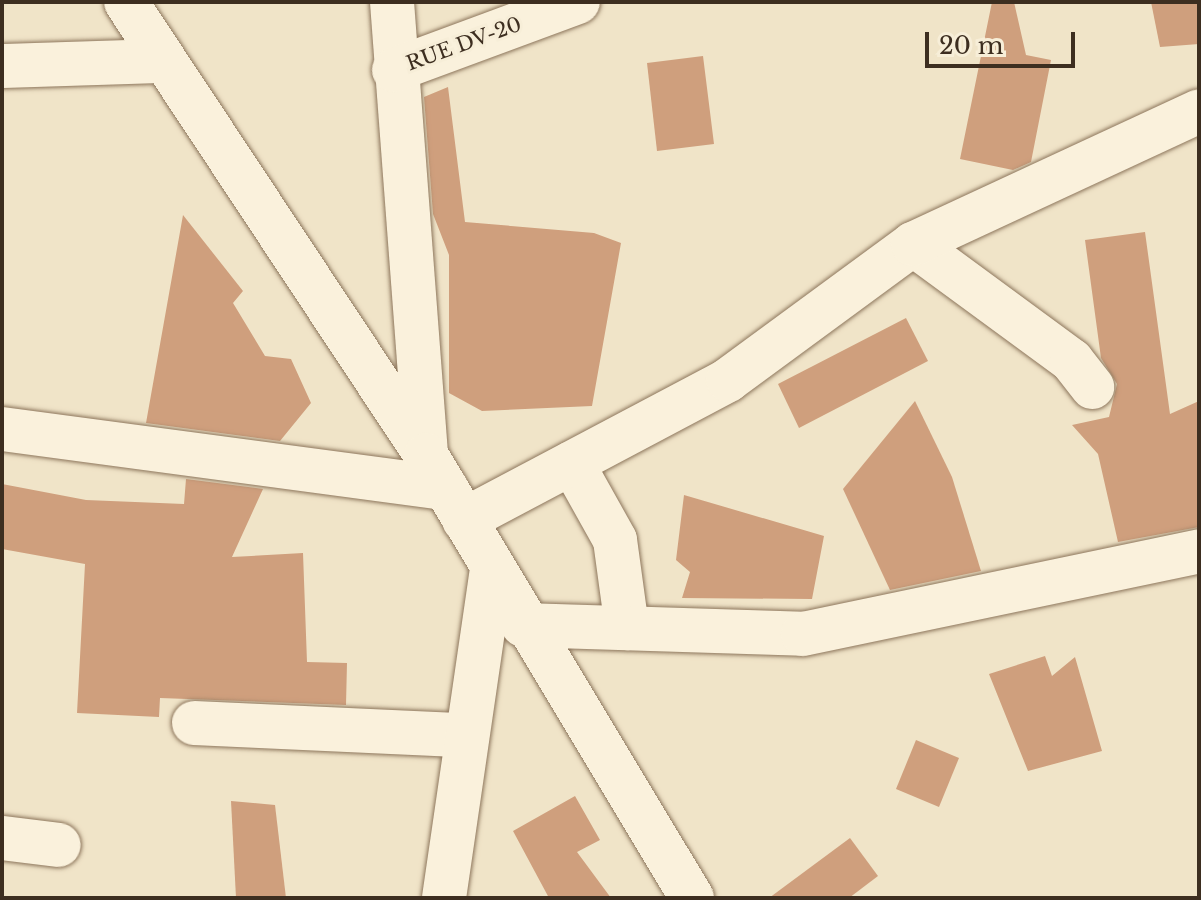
<!DOCTYPE html>
<html>
<head>
<meta charset="utf-8">
<style>
	body { margin:0 }
	#map { position:relative; width:1201px; height:900px; overflow:hidden; background:#f0e4c8; font-family:"Libre Baskerville",serif }
	div>[style] { position:absolute }
	.building>* { inset:0; background:#cf9f7d }
	.roads { filter:drop-shadow(0 0 2px #8d765c) drop-shadow(0 0 2px #8d765c) }
	.street>* { height:44px; margin:-22px; padding:0 22px; transform-origin:22px; border-radius:22px; background:#faf1dc }
	.secondary>* { height:44px; margin:-22px; padding:0 22px; transform-origin:22px; border-radius:22px; background:#faf1dc }
	span { translate:-50% -50%; white-space:nowrap; text-align:center; line-height:1.15; -webkit-text-stroke:6px #f7eed8; paint-order:stroke }
	.street-label { font-size:20px; color:#3d2e20 }
	.frame { position:absolute; inset:0; border:4px solid #3d2e20; pointer-events:none }
	.scale { position:absolute; left:925px; top:32px; width:150px; height:36px; box-sizing:border-box; border:4px solid #3d2e20; border-top:0; padding-left:10px; font-size:24px; line-height:28px; white-space:nowrap; color:#3d2e20; -webkit-text-stroke:6px #f7eed8; paint-order:stroke }
</style>
</head>
<body>
<div id="map">
	<div class="building">
		<i style="clip-path:polygon(992px 2px,1014px 2px,1026px 55px,1051px 60px,1031px 162px,1013px 170px,960px 159px)"></i>
		<i style="clip-path:polygon(1151px 2px,1199px 2px,1199px 44px,1160px 47px)"></i>
		<i style="clip-path:polygon(703px 56px,714px 144px,657px 151px,647px 63px)"></i>
		<i style="clip-path:polygon(448px 87px,465px 222px,594px 233px,621px 243px,592px 406px,482px 411px,449px 393px,449px 255px,433px 214px,424px 97px)"></i>
		<i style="clip-path:polygon(183px 215px,243px 291px,233px 303px,265px 356px,291px 359px,311px 403px,280px 441px,146px 423px)"></i>
		<i style="clip-path:polygon(1145px 232px,1170px 414px,1199px 401px,1199px 527px,1118px 542px,1098px 454px,1072px 425px,1109px 417px,1117px 384px,1101px 358px,1085px 240px)"></i>
		<i style="clip-path:polygon(906px 318px,928px 361px,799px 428px,778px 384px)"></i>
		<i style="clip-path:polygon(915px 401px,952px 477px,981px 571px,890px 590px,843px 489px)"></i>
		<i style="clip-path:polygon(186px 479px,263px 489px,232px 557px,303px 553px,307px 662px,347px 663px,346px 705px,160px 698px,159px 717px,77px 713px,85px 564px,2px 549px,2px 484px,86px 500px,184px 504px)"></i>
		<i style="clip-path:polygon(684px 495px,824px 536px,812px 599px,682px 598px,690px 572px,676px 560px)"></i>
		<i style="clip-path:polygon(1045px 656px,1052px 676px,1075px 657px,1102px 751px,1028px 771px,989px 674px)"></i>
		<i style="clip-path:polygon(916px 740px,959px 758px,939px 807px,896px 789px)"></i>
		<i style="clip-path:polygon(575px 796px,600px 840px,577px 852px,611px 898px,549px 898px,513px 831px)"></i>
		<i style="clip-path:polygon(231px 801px,275px 805px,286px 898px,236px 898px)"></i>
		<i style="clip-path:polygon(850px 838px,878px 876px,849px 898px,769px 898px)"></i>
	</div>
	<div class="roads">
		<div class="street">
			<i style="left:392px;top:2px;width:454px;rotate:85.7deg"></i>
			<i style="left:2px;top:66px;width:159px;rotate:-1.8deg"></i>
			<i style="left:394px;top:70px;width:196px;rotate:-20.3deg"></i>
			<i style="left:913px;top:244px;width:197px;rotate:36.3deg"></i>
			<i style="left:1072px;top:361px;width:33px;rotate:52deg"></i>
			<i style="left:2px;top:429px;width:448px;rotate:7.6deg"></i>
			<i style="left:572px;top:463px;width:88px;rotate:60.8deg"></i>
			<i style="left:615px;top:540px;width:89px;rotate:82.2deg"></i>
			<i style="left:464px;top:520px;width:299px;rotate:-27.9deg"></i>
			<i style="left:728px;top:380px;width:230px;rotate:-36.3deg"></i>
			<i style="left:913px;top:244px;width:315px;rotate:-24.9deg"></i>
			<i style="left:523px;top:625px;width:280px;rotate:1.8deg"></i>
			<i style="left:803px;top:634px;width:405px;rotate:-11.8deg"></i>
			<i style="left:194px;top:723px;width:269px;rotate:2.6deg"></i>
			<i style="left:2px;top:838px;width:57px;rotate:7deg"></i>
			<i style="left:444px;top:898px;width:333px;rotate:-81.7deg"></i>
		</div>
		<div class="secondary">
			<i style="left:126px;top:2px;width:543px;rotate:56.49deg"></i>
			<i style="left:426px;top:455px;width:517px;rotate:59.02deg"></i>
		</div>
	</div>
	<div class="street-label">
		<span style="left:464px;top:44px;rotate:-20deg">RUE DV-20</span>
	</div>
	<div class="frame"></div>
	<div class="scale">20 m</div>
</div>
</body>
</html>
